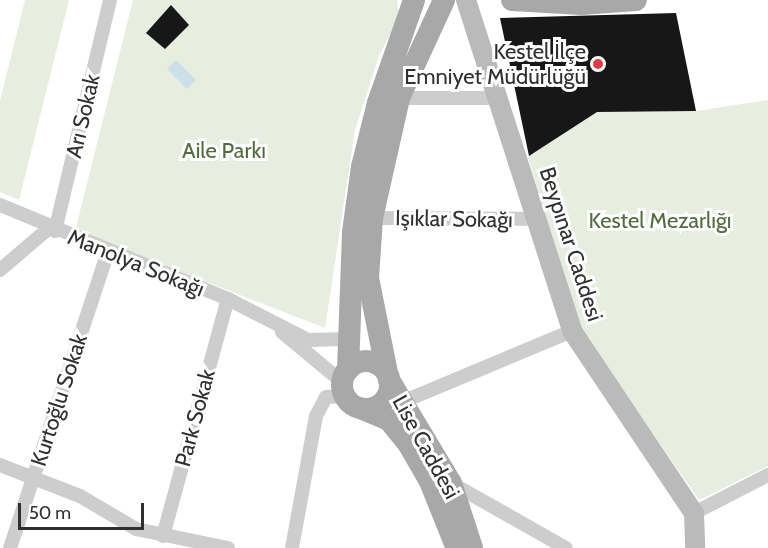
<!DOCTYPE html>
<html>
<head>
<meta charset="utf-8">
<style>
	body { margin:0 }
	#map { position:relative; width:768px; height:548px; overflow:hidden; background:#fff; font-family:Cabin,sans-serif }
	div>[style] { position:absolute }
	.green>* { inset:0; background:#e7eddf }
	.water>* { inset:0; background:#cce0ec }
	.building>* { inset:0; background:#171717 }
	.street>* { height:14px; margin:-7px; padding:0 7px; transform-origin:7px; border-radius:7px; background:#cdcdcd }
	.secondary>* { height:20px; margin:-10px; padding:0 10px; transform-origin:10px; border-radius:10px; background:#bababa }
	.primary>* { height:22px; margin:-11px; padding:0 11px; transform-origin:11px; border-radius:11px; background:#a8a8a8 }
	.primary>.ring { margin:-11px; padding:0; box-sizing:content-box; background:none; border:22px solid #a8a8a8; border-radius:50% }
	.dots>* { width:16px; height:16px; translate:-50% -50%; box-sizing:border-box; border:3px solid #fff; border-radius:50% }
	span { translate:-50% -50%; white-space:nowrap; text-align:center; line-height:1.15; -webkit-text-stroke:6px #fff; paint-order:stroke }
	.poi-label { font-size:22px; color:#303030 }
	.right { translate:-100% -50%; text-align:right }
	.street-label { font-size:22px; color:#303030 }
	.park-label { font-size:22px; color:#546b3f }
	.scale { position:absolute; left:18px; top:503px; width:126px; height:27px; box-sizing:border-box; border:3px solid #303030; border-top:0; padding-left:8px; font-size:18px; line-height:21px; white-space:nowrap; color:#303030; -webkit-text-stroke:4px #fff; paint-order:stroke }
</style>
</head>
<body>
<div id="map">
	<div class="green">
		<i style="clip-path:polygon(25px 0,69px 0,19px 200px,0 192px,0 101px)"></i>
		<i style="clip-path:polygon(133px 0,397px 0,399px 17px,379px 56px,355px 130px,325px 328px,75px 231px)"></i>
		<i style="clip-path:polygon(768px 100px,768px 466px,699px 500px,579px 327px,528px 157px,597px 112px,696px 111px)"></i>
	</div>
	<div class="water">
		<i style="clip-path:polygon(176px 60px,196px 80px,187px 89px,167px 69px)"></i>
	</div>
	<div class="building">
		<i style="clip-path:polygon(171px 5px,189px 25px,165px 49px,146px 33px)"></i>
		<i style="clip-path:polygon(676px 13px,696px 111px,597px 112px,529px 156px,500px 18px)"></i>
	</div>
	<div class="street">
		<i style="left:399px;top:98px;width:101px"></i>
		<i style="left:0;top:205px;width:247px;rotate:22.4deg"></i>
		<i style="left:228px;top:299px;width:90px;rotate:27.1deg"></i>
		<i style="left:308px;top:340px;width:40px;rotate:-1.4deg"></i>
		<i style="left:372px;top:218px;width:165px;rotate:0.3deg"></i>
		<i style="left:55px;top:231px;width:237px;rotate:-76.6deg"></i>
		<i style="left:0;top:270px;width:65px;rotate:-40.6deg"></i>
		<i style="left:282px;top:332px;width:78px;rotate:39.8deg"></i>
		<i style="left:402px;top:402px;width:184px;rotate:-22.7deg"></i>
		<i style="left:0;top:465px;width:86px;rotate:21.2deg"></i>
		<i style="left:80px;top:496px;width:65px;rotate:30.5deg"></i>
		<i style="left:136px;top:529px;width:94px;rotate:11.7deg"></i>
		<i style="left:451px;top:483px;width:132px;rotate:29.5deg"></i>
		<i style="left:694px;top:513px;width:83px;rotate:-27.2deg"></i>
		<i style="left:163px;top:536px;width:246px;rotate:-74.7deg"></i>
		<i style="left:10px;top:548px;width:312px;rotate:-71.7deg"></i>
		<i style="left:292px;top:548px;width:134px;rotate:-79.7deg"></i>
		<i style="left:316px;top:416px;width:21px;rotate:-62deg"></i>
		<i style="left:326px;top:397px;width:19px;rotate:-3deg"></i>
	</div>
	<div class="secondary">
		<i style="left:466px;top:0;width:348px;rotate:72.2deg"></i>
		<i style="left:572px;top:331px;width:219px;rotate:56.2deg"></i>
		<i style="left:694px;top:513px;width:35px;rotate:88deg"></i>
	</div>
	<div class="primary">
		<i style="left:512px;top:0;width:69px;rotate:3.3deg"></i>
		<i style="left:581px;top:4px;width:55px;rotate:-4.2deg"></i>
		<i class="ring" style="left:342px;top:361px;width:26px;height:26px"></i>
		<i style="left:348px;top:370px;width:138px;rotate:-87.9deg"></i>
		<i style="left:353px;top:232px;width:66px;rotate:-82.1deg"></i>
		<i style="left:362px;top:167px;width:66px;rotate:-76deg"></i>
		<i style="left:378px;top:103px;width:109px;rotate:-70.7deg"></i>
		<i style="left:387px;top:373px;width:97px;rotate:-101.3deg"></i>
		<i style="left:368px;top:278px;width:60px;rotate:-86.2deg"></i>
		<i style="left:372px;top:218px;width:123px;rotate:-77.3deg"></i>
		<i style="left:399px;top:98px;width:108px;rotate:-65.3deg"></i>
		<i style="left:389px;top:380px;width:120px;rotate:59deg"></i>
		<i style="left:451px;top:483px;width:68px;rotate:72.1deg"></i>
		<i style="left:363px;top:409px;width:28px;rotate:23deg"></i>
		<i style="left:389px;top:420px;width:32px;rotate:51deg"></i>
		<i style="left:409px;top:445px;width:39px;rotate:60deg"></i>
		<i style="left:429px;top:479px;width:72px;rotate:68.1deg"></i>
	</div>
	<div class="dots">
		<i style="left:598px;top:64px;background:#e03a48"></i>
	</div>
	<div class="poi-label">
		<span class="right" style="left:586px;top:64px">Kestel İlçe<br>Emniyet Müdürlüğü</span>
	</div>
	<div class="street-label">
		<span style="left:83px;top:116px;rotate:-77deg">Arı Sokak</span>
		<span style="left:454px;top:219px;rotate:1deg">Işıklar Sokağı</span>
		<span style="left:571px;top:244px;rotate:72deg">Beypınar Caddesi</span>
		<span style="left:136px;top:263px;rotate:22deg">Manolya Sokağı</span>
		<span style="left:59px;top:400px;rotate:-72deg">Kurtoğlu Sokak</span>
		<span style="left:195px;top:418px;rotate:-75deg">Park Sokak</span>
		<span style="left:426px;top:447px;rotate:61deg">Lise Caddesi</span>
	</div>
	<div class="park-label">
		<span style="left:224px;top:151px">Aile Parkı</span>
		<span style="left:660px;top:221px">Kestel Mezarlığı</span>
	</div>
	<div class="scale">50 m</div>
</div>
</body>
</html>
